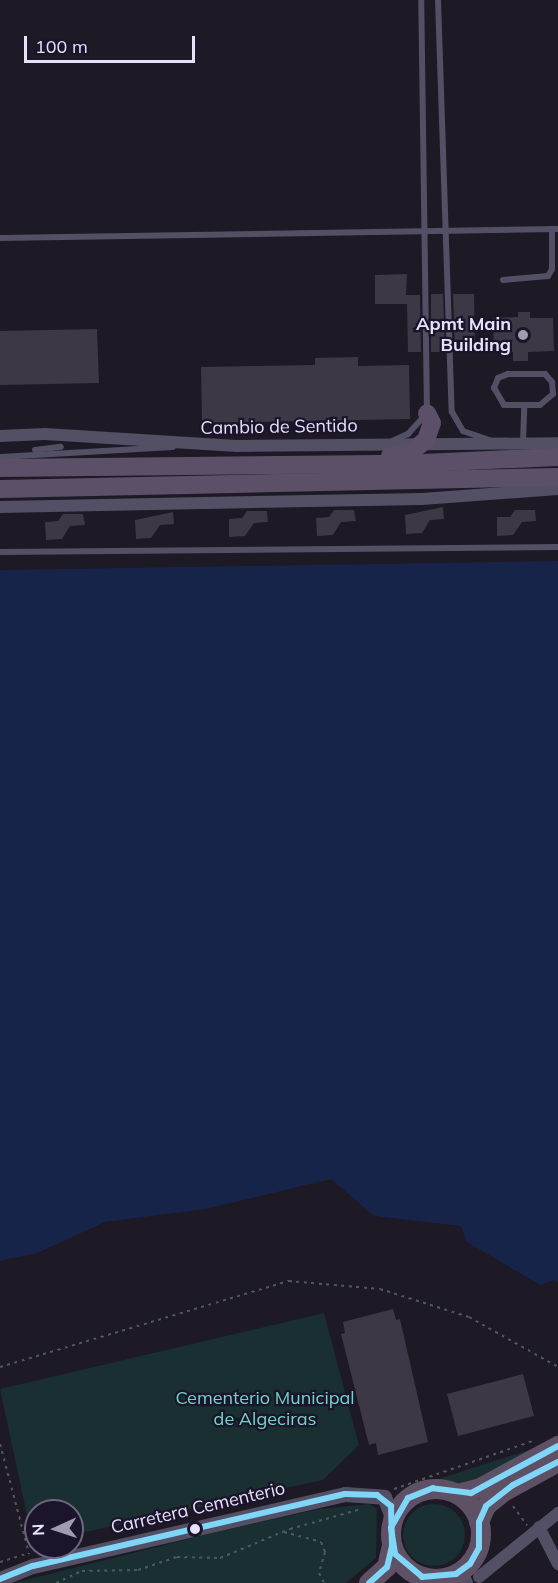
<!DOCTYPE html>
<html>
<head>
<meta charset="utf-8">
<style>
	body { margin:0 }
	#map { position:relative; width:558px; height:1583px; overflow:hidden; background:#1d1925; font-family:Mulish,sans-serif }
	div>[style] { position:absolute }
	.green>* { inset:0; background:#192f32 }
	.round { border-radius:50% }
	.water>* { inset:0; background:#172449 }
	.building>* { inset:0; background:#3c3846 }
	.path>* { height:2px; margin-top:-1px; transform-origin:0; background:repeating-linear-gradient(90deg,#4e5765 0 3px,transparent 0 7.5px) }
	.service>* { height:6px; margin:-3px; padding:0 3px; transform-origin:3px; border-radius:3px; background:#534f65 }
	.minor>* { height:12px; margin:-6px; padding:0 6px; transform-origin:6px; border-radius:6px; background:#534f65 }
	.tertiary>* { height:15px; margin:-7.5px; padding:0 7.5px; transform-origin:7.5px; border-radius:7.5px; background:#534f65 }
	.primary>* { height:18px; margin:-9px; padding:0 9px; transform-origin:9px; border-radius:9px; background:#5c5068 }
	.trunk>* { height:20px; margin:-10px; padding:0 10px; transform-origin:10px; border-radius:10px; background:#5e5065 }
	.trunk>.ring { margin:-10px; padding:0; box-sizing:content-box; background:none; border:20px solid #5e5065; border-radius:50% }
	.bus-1>* { height:6px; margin:-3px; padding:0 3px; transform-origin:3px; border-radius:3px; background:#7fd6f7 }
	.dots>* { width:16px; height:16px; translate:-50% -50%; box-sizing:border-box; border:3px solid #1b142a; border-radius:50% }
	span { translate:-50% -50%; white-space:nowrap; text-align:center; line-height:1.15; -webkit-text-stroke:4.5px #1b142a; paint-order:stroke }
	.poi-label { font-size:18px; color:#e7e1fc; font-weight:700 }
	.right { translate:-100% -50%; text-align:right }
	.street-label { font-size:18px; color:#e7e1fc }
	.park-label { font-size:18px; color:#73d6c8 }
	.north { position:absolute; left:24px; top:1499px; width:60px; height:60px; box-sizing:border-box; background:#1b142a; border:2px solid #6d667e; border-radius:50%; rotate:267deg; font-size:16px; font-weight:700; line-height:24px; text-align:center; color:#e7e1fc }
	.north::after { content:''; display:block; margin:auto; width:21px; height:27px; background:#a09bb1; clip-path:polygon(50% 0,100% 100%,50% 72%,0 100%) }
	.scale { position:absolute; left:24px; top:36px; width:171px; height:27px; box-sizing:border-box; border:3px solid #e7e1fc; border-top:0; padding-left:8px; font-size:18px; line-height:21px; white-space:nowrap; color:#e7e1fc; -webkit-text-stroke:4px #1b142a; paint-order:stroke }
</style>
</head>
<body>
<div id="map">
	<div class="green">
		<i style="clip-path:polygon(324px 1313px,359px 1445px,323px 1480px,72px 1535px,72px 1511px,36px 1511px,33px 1543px,0 1389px)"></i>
		<i style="clip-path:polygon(541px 1446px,459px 1487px,436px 1482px,398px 1492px)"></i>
		<i style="clip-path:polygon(370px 1504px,377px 1509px,376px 1558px,346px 1583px,14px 1583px,216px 1532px,320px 1509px)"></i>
		<i class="round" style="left:403px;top:1504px;width:62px;height:62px"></i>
	</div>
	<div class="water">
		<i style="clip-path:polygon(558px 561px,558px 1283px,554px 1280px,540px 1285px,467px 1242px,461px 1226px,374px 1216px,331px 1179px,206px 1209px,105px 1222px,37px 1253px,0 1261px,0 570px)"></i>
	</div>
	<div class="building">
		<i style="clip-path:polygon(407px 274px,406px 295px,420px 295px,421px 352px,408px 352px,407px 304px,375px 304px,375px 275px)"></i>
		<i style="clip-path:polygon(431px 294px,443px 294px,445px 352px,431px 352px)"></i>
		<i style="clip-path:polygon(453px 294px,474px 294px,475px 351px,455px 352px)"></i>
		<i style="clip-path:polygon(518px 312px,530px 312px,530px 318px,553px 318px,554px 351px,528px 352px,528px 361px,513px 361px,513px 352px,494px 353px,493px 318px,518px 317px)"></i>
		<i style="clip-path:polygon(97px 329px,99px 383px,0 385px,0 331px)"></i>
		<i style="clip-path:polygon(358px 357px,358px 366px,409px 365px,410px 419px,202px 423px,201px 367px,315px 365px,315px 358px)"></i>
		<i style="clip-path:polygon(443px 507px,444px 519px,430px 520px,422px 533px,406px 534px,405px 515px)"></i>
		<i style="clip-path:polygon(334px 510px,354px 510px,356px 521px,341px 522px,333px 535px,317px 536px,316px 518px,329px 517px)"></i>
		<i style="clip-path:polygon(515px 510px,535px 510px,536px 521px,522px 522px,513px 535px,497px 536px,497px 517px,510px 517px)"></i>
		<i style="clip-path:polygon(247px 511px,267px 511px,268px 522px,254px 523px,245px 536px,229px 537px,229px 519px,242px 518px)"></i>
		<i style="clip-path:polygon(173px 512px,174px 524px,160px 525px,151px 538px,136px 539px,135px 520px)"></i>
		<i style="clip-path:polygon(63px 514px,83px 514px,85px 525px,70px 526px,62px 539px,46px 540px,45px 522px,58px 521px)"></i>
		<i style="clip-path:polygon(393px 1309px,396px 1320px,400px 1319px,428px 1442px,378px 1455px,376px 1443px,369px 1445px,341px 1334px,345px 1333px,343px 1322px)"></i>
		<i style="clip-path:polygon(523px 1374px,534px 1416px,458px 1436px,447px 1394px)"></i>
	</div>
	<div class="path">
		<i style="left:0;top:1367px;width:302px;rotate:-16.6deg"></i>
		<i style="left:289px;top:1281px;width:91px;rotate:5deg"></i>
		<i style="left:380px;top:1289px;width:93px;rotate:17.5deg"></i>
		<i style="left:469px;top:1317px;width:102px;rotate:29.3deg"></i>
		<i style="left:0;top:1444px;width:114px;rotate:75.2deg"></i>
		<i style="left:394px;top:1489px;width:147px;rotate:-19.1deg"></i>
		<i style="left:513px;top:1506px;width:24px;rotate:54deg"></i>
		<i style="left:284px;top:1532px;width:38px;rotate:15deg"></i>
		<i style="left:321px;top:1542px;width:11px;rotate:68deg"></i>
		<i style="left:325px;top:1552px;width:22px;rotate:106deg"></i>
		<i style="left:319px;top:1573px;width:11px;rotate:63deg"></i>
		<i style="left:0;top:1562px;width:27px;rotate:-17deg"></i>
		<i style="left:56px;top:1583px;width:29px;rotate:-25deg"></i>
		<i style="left:82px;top:1571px;width:56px;rotate:-1deg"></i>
		<i style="left:138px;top:1570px;width:41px;rotate:-18.4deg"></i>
		<i style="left:177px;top:1557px;width:43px;rotate:1.3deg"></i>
		<i style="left:220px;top:1558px;width:76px;rotate:-22.5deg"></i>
		<i style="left:290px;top:1529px;width:74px;rotate:-15.7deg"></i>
	</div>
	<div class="service">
		<i style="left:438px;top:0;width:412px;rotate:88.1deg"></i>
		<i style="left:452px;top:412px;width:22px;rotate:60deg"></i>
		<i style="left:463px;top:431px;width:31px;rotate:19deg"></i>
		<i style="left:0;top:238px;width:558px;rotate:-0.92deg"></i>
		<i style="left:503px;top:280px;width:45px;rotate:-5.1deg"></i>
		<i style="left:548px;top:276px;width:8px;rotate:-60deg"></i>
		<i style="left:552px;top:269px;width:40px;rotate:-90deg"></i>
		<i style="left:508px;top:374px;width:37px"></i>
		<i style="left:545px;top:374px;width:11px;rotate:49deg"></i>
		<i style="left:552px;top:382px;width:12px;rotate:85deg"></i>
		<i style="left:553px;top:394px;width:17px;rotate:140deg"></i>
		<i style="left:540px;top:405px;width:36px;rotate:180deg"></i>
		<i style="left:504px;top:405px;width:20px;rotate:-120deg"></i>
		<i style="left:494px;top:388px;width:11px;rotate:-68deg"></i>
		<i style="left:498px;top:378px;width:11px;rotate:-22deg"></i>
		<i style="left:390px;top:442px;width:20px;rotate:-24deg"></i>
		<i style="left:408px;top:434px;width:28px;rotate:-48deg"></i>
		<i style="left:427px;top:413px;width:413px;rotate:-90.8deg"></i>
		<i style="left:523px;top:443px;width:38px;rotate:-88deg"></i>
		<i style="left:35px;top:450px;width:26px;rotate:-7deg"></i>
		<i style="left:0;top:457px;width:173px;rotate:-3.3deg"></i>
		<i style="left:0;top:552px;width:558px;rotate:-0.51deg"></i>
	</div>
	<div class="minor">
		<i style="left:0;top:436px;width:45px;rotate:-2.5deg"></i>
		<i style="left:45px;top:434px;width:192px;rotate:3.6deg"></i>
		<i style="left:237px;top:446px;width:321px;rotate:-0.5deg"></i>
		<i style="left:0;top:507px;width:422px;rotate:-1.1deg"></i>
		<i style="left:422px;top:499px;width:136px;rotate:-4.2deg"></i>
		<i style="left:539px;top:1527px;width:42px;rotate:62.8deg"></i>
		<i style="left:461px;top:1571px;width:13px;rotate:63deg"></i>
		<i style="left:479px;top:1577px;width:102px;rotate:-39deg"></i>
		<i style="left:428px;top:1583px;width:4px;rotate:-63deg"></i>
	</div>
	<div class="tertiary">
		<i style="left:0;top:1579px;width:35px;rotate:-22deg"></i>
		<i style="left:33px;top:1566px;width:320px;rotate:-13deg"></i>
		<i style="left:345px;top:1494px;width:39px;rotate:4deg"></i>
		<i style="left:384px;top:1497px;width:24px;rotate:68deg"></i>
	</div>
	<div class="primary">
		<i style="left:390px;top:456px;width:21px;rotate:-11deg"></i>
		<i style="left:411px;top:452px;width:19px;rotate:-39deg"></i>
		<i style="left:426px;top:440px;width:18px;rotate:-71deg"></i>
		<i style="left:432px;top:423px;width:11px;rotate:-117deg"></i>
		<i style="left:0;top:468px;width:402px;rotate:-0.6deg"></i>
		<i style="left:402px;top:464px;width:156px;rotate:-2.6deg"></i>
		<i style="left:0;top:489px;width:558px;rotate:-1.23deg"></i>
	</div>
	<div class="trunk">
		<i class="ring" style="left:391px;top:1489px;width:70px;height:70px"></i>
		<i style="left:458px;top:1494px;width:23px;rotate:-15deg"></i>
		<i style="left:480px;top:1488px;width:89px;rotate:-28.3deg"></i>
		<i style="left:479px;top:1522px;width:17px;rotate:-66deg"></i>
		<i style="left:486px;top:1506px;width:22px;rotate:-39deg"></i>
		<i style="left:503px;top:1492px;width:63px;rotate:-28.6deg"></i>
		<i style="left:369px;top:1583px;width:24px;rotate:-42deg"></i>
		<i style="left:387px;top:1567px;width:22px;rotate:-77deg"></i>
	</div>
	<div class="bus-1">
		<i style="left:558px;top:1446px;width:99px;rotate:151.6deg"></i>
		<i style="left:471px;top:1493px;width:38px;rotate:-173deg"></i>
		<i style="left:433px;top:1488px;width:27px;rotate:158deg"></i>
		<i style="left:408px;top:1498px;width:34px;rotate:120deg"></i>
		<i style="left:391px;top:1528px;width:26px;rotate:81deg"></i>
		<i style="left:395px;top:1554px;width:35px;rotate:40deg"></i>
		<i style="left:422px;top:1577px;width:34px;rotate:-5deg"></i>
		<i style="left:456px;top:1574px;width:17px;rotate:-36deg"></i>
		<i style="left:470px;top:1564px;width:18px;rotate:-61deg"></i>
		<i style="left:479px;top:1548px;width:26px;rotate:-90deg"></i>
		<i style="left:479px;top:1522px;width:17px;rotate:-66deg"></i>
		<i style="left:486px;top:1506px;width:34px;rotate:-38deg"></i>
		<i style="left:513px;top:1485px;width:51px;rotate:-27.1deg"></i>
		<i style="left:0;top:1579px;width:35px;rotate:-22deg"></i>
		<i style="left:33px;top:1566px;width:320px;rotate:-13deg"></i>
		<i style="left:345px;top:1494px;width:32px;rotate:2deg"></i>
		<i style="left:377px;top:1495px;width:18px;rotate:38deg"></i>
		<i style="left:391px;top:1506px;width:40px;rotate:88.6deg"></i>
		<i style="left:392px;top:1546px;width:22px;rotate:103deg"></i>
		<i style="left:387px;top:1567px;width:24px;rotate:138deg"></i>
	</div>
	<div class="dots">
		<i style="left:523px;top:335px;background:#a09bb1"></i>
		<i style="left:195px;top:1529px;background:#e7e1fc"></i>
	</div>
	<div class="poi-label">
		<span class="right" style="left:511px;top:335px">Apmt Main<br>Building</span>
	</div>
	<div class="street-label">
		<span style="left:279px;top:427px;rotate:-1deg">Cambio de Sentido</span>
		<span style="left:198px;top:1508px;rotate:-13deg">Carretera Cementerio</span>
	</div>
	<div class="park-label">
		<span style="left:265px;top:1409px">Cementerio Municipal<br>de Algeciras</span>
	</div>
	<div class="north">N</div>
	<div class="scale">100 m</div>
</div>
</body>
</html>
